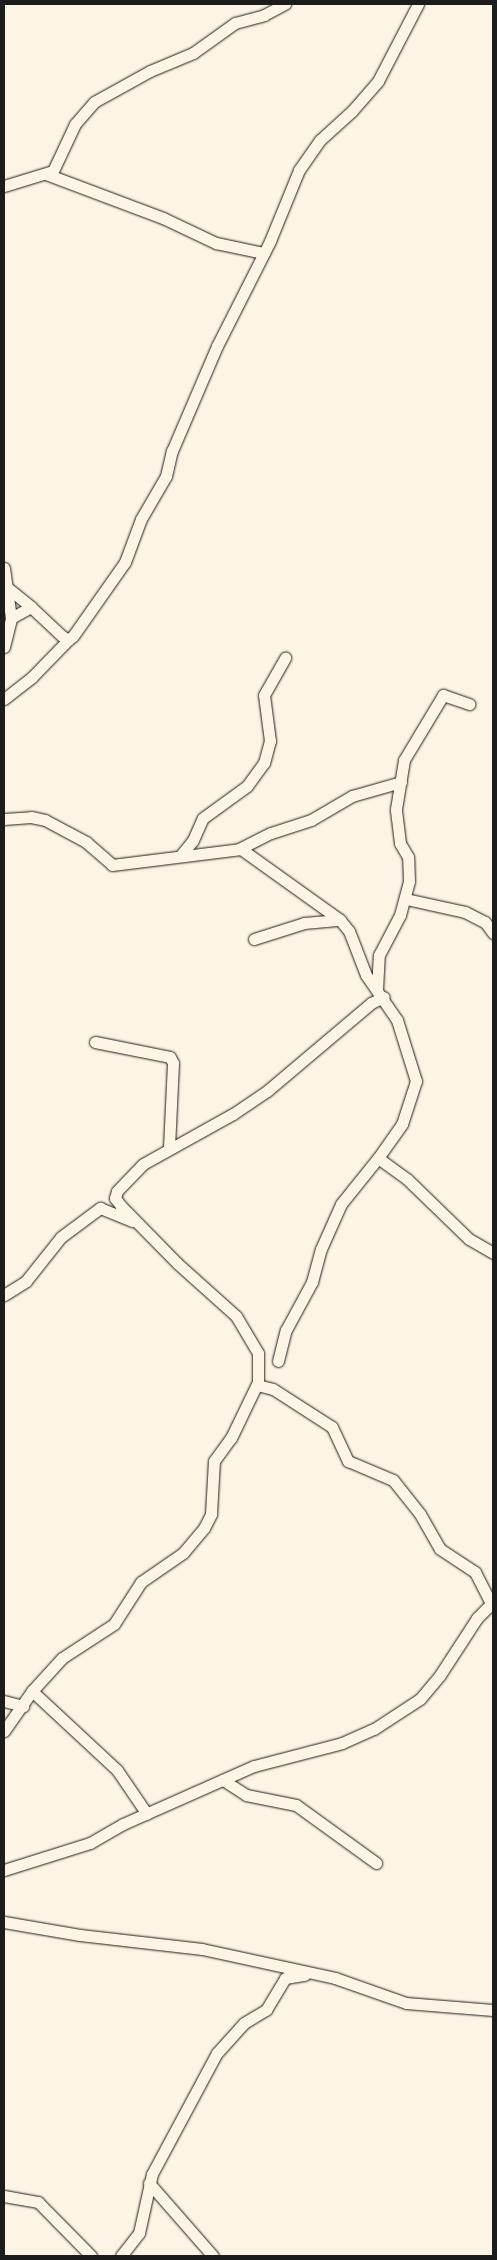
<!DOCTYPE html>
<html>
<head>
<meta charset="utf-8">
<style>
	body { margin:0 }
	#map { position:relative; width:497px; height:2260px; overflow:hidden; background:#fcf5e5; font-family:"Architects Daughter",sans-serif }
	div>[style] { position:absolute }
	.roads { filter:drop-shadow(0 0 1px #1c1c1c) drop-shadow(0 0 1px #1c1c1c) }
	.street>* { height:11px; margin:-5.5px; padding:0 5.5px; transform-origin:5.5px; border-radius:5.5px; background:#fcf5e5 }
	span { translate:-50% -50%; white-space:nowrap; text-align:center; line-height:1.15; -webkit-text-stroke:4.5px #fcf5e5; paint-order:stroke }
	.frame { position:absolute; inset:0; border:5px solid #1c1c1c; pointer-events:none }
</style>
</head>
<body>
<div id="map">
	<div class="roads">
		<div class="street">
			<i style="left:46px;top:174px;width:125px;rotate:20.6deg"></i>
			<i style="left:163px;top:218px;width:59px;rotate:25.3deg"></i>
			<i style="left:216px;top:243px;width:49px;rotate:11.8deg"></i>
			<i style="left:4px;top:186px;width:51px;rotate:-17deg"></i>
			<i style="left:53px;top:171px;width:52px;rotate:-64.9deg"></i>
			<i style="left:75px;top:124px;width:29px;rotate:-49deg"></i>
			<i style="left:94px;top:102px;width:64px;rotate:-29deg"></i>
			<i style="left:150px;top:71px;width:47px;rotate:-22.7deg"></i>
			<i style="left:193px;top:53px;width:52px;rotate:-35.5deg"></i>
			<i style="left:235px;top:23px;width:30px;rotate:-15deg"></i>
			<i style="left:264px;top:15px;width:24px;rotate:-28deg"></i>
			<i style="left:4px;top:568px;width:50px;rotate:82deg"></i>
			<i style="left:9px;top:589px;width:28px;rotate:39deg"></i>
			<i style="left:4px;top:647px;width:30px;rotate:-76deg"></i>
			<i style="left:11px;top:618px;width:23px;rotate:-29deg"></i>
			<i style="left:31px;top:607px;width:42px;rotate:43.1deg"></i>
			<i style="left:62px;top:636px;width:7px;rotate:34deg"></i>
			<i style="left:68px;top:640px;width:6px;rotate:-39deg"></i>
			<i style="left:73px;top:636px;width:90px;rotate:-54.9deg"></i>
			<i style="left:125px;top:562px;width:46px;rotate:-69.6deg"></i>
			<i style="left:141px;top:519px;width:50px;rotate:-59.8deg"></i>
			<i style="left:166px;top:476px;width:26px;rotate:-77deg"></i>
			<i style="left:172px;top:451px;width:114px;rotate:-66.8deg"></i>
			<i style="left:217px;top:346px;width:118px;rotate:-63.2deg"></i>
			<i style="left:270px;top:241px;width:77px;rotate:-67.8deg"></i>
			<i style="left:299px;top:170px;width:37px;rotate:-55deg"></i>
			<i style="left:320px;top:140px;width:43px;rotate:-42.2deg"></i>
			<i style="left:352px;top:111px;width:40px;rotate:-49deg"></i>
			<i style="left:378px;top:81px;width:87px;rotate:-62.5deg"></i>
			<i style="left:4px;top:699px;width:36px;rotate:-38deg"></i>
			<i style="left:32px;top:677px;width:52px;rotate:-45.8deg"></i>
			<i style="left:4px;top:819px;width:27px;rotate:-4deg"></i>
			<i style="left:31px;top:817px;width:14px;rotate:12deg"></i>
			<i style="left:45px;top:820px;width:47px;rotate:28.2deg"></i>
			<i style="left:86px;top:842px;width:35px;rotate:41deg"></i>
			<i style="left:112px;top:865px;width:130px;rotate:-7.1deg"></i>
			<i style="left:241px;top:849px;width:122px;rotate:35.6deg"></i>
			<i style="left:340px;top:920px;width:14px;rotate:51deg"></i>
			<i style="left:349px;top:931px;width:47px;rotate:68.9deg"></i>
			<i style="left:366px;top:975px;width:55px;rotate:55.4deg"></i>
			<i style="left:397px;top:1020px;width:64px;rotate:72.7deg"></i>
			<i style="left:416px;top:1081px;width:45px;rotate:108deg"></i>
			<i style="left:402px;top:1124px;width:42px;rotate:125.2deg"></i>
			<i style="left:239px;top:849px;width:36px;rotate:-27deg"></i>
			<i style="left:271px;top:833px;width:42px;rotate:-18deg"></i>
			<i style="left:311px;top:820px;width:48px;rotate:-30.3deg"></i>
			<i style="left:352px;top:796px;width:51px;rotate:-15.9deg"></i>
			<i style="left:181px;top:855px;width:19px;rotate:-51deg"></i>
			<i style="left:193px;top:840px;width:24px;rotate:-66deg"></i>
			<i style="left:203px;top:818px;width:54px;rotate:-36deg"></i>
			<i style="left:247px;top:786px;width:29px;rotate:-54deg"></i>
			<i style="left:264px;top:763px;width:23px;rotate:-75deg"></i>
			<i style="left:270px;top:741px;width:46px;rotate:-97.4deg"></i>
			<i style="left:264px;top:695px;width:43px;rotate:-60.4deg"></i>
			<i style="left:406px;top:899px;width:60px;rotate:12.4deg"></i>
			<i style="left:465px;top:912px;width:22px;rotate:27deg"></i>
			<i style="left:485px;top:922px;width:14px;rotate:54deg"></i>
			<i style="left:254px;top:939px;width:52px;rotate:-17.7deg"></i>
			<i style="left:304px;top:923px;width:36px;rotate:-5deg"></i>
			<i style="left:377px;top:990px;width:35px;rotate:-87deg"></i>
			<i style="left:379px;top:955px;width:45px;rotate:-62.3deg"></i>
			<i style="left:400px;top:915px;width:35px;rotate:-75deg"></i>
			<i style="left:409px;top:881px;width:24px;rotate:-92deg"></i>
			<i style="left:408px;top:857px;width:16px;rotate:-120deg"></i>
			<i style="left:400px;top:843px;width:34px;rotate:-97deg"></i>
			<i style="left:396px;top:809px;width:50px;rotate:-80.7deg"></i>
			<i style="left:404px;top:760px;width:76px;rotate:-59deg"></i>
			<i style="left:443px;top:695px;width:28px;rotate:19deg"></i>
			<i style="left:95px;top:1042px;width:76px;rotate:11.3deg"></i>
			<i style="left:170px;top:1057px;width:7px;rotate:63deg"></i>
			<i style="left:173px;top:1063px;width:84px;rotate:92.7deg"></i>
			<i style="left:4px;top:1295px;width:26px;rotate:-32deg"></i>
			<i style="left:26px;top:1281px;width:56px;rotate:-51.5deg"></i>
			<i style="left:61px;top:1237px;width:49px;rotate:-36.6deg"></i>
			<i style="left:100px;top:1208px;width:35px;rotate:22deg"></i>
			<i style="left:278px;top:1361px;width:32px;rotate:-76deg"></i>
			<i style="left:286px;top:1330px;width:55px;rotate:-61.6deg"></i>
			<i style="left:312px;top:1282px;width:34px;rotate:-75deg"></i>
			<i style="left:321px;top:1249px;width:49px;rotate:-66deg"></i>
			<i style="left:341px;top:1204px;width:59px;rotate:-51.2deg"></i>
			<i style="left:378px;top:1158px;width:36px;rotate:36deg"></i>
			<i style="left:407px;top:1179px;width:86px;rotate:44.1deg"></i>
			<i style="left:469px;top:1239px;width:28px;rotate:30deg"></i>
			<i style="left:257px;top:1385px;width:16px;rotate:14deg"></i>
			<i style="left:273px;top:1389px;width:70px;rotate:32.8deg"></i>
			<i style="left:332px;top:1427px;width:38px;rotate:65deg"></i>
			<i style="left:348px;top:1461px;width:49px;rotate:22.9deg"></i>
			<i style="left:393px;top:1480px;width:43px;rotate:51.5deg"></i>
			<i style="left:420px;top:1514px;width:40px;rotate:60.3deg"></i>
			<i style="left:440px;top:1549px;width:42px;rotate:33.3deg"></i>
			<i style="left:475px;top:1572px;width:35px;rotate:63deg"></i>
			<i style="left:32px;top:1691px;width:116px;rotate:42.9deg"></i>
			<i style="left:117px;top:1770px;width:53px;rotate:55.7deg"></i>
			<i style="left:4px;top:1701px;width:20px;rotate:15deg"></i>
			<i style="left:4px;top:1731px;width:49px;rotate:-55deg"></i>
			<i style="left:32px;top:1691px;width:45px;rotate:-47.7deg"></i>
			<i style="left:62px;top:1658px;width:62px;rotate:-33.2deg"></i>
			<i style="left:114px;top:1624px;width:50px;rotate:-57.3deg"></i>
			<i style="left:141px;top:1582px;width:51px;rotate:-34.6deg"></i>
			<i style="left:183px;top:1553px;width:33px;rotate:-50deg"></i>
			<i style="left:204px;top:1528px;width:16px;rotate:-63deg"></i>
			<i style="left:211px;top:1514px;width:53px;rotate:-86.8deg"></i>
			<i style="left:214px;top:1461px;width:29px;rotate:-54deg"></i>
			<i style="left:231px;top:1438px;width:62px;rotate:-64.3deg"></i>
			<i style="left:258px;top:1382px;width:29px;rotate:-90deg"></i>
			<i style="left:258px;top:1353px;width:43px;rotate:-120.7deg"></i>
			<i style="left:236px;top:1316px;width:79px;rotate:-138.1deg"></i>
			<i style="left:177px;top:1263px;width:80px;rotate:-134.5deg"></i>
			<i style="left:121px;top:1206px;width:10px;rotate:-127deg"></i>
			<i style="left:115px;top:1198px;width:7px;rotate:-74deg"></i>
			<i style="left:117px;top:1191px;width:37px;rotate:-46deg"></i>
			<i style="left:143px;top:1164px;width:103px;rotate:-29.1deg"></i>
			<i style="left:233px;top:1114px;width:41px;rotate:-34.1deg"></i>
			<i style="left:267px;top:1091px;width:136px;rotate:-40.2deg"></i>
			<i style="left:371px;top:1003px;width:14px;rotate:-25deg"></i>
			<i style="left:223px;top:1780px;width:27px;rotate:33deg"></i>
			<i style="left:246px;top:1795px;width:51px;rotate:11.3deg"></i>
			<i style="left:296px;top:1805px;width:99px;rotate:35.9deg"></i>
			<i style="left:4px;top:1870px;width:90px;rotate:-17.4deg"></i>
			<i style="left:90px;top:1843px;width:38px;rotate:-30deg"></i>
			<i style="left:123px;top:1824px;width:143px;rotate:-23.9deg"></i>
			<i style="left:254px;top:1766px;width:91px;rotate:-14.6deg"></i>
			<i style="left:342px;top:1743px;width:35px;rotate:-24deg"></i>
			<i style="left:374px;top:1729px;width:55px;rotate:-33.1deg"></i>
			<i style="left:420px;top:1699px;width:31px;rotate:-50deg"></i>
			<i style="left:440px;top:1675px;width:68px;rotate:-57deg"></i>
			<i style="left:477px;top:1618px;width:23px;rotate:-45deg"></i>
			<i style="left:4px;top:1922px;width:77px;rotate:9.7deg"></i>
			<i style="left:80px;top:1935px;width:123px;rotate:6.5deg"></i>
			<i style="left:202px;top:1949px;width:136px;rotate:12.3deg"></i>
			<i style="left:335px;top:1978px;width:75px;rotate:19.4deg"></i>
			<i style="left:406px;top:2003px;width:87px;rotate:4.6deg"></i>
			<i style="left:149px;top:2183px;width:97px;rotate:48.8deg"></i>
			<i style="left:4px;top:2196px;width:35px;rotate:10deg"></i>
			<i style="left:38px;top:2202px;width:76px;rotate:45.5deg"></i>
			<i style="left:121px;top:2256px;width:29px;rotate:-52deg"></i>
			<i style="left:139px;top:2233px;width:60px;rotate:-77.6deg"></i>
			<i style="left:152px;top:2174px;width:137px;rotate:-61.8deg"></i>
			<i style="left:217px;top:2053px;width:40px;rotate:-48deg"></i>
			<i style="left:244px;top:2023px;width:26px;rotate:-31deg"></i>
			<i style="left:266px;top:2010px;width:37px;rotate:-59deg"></i>
			<i style="left:285px;top:1978px;width:20px;rotate:-9deg"></i>
		</div>
	</div>
	<div class="frame"></div>
</div>
</body>
</html>
